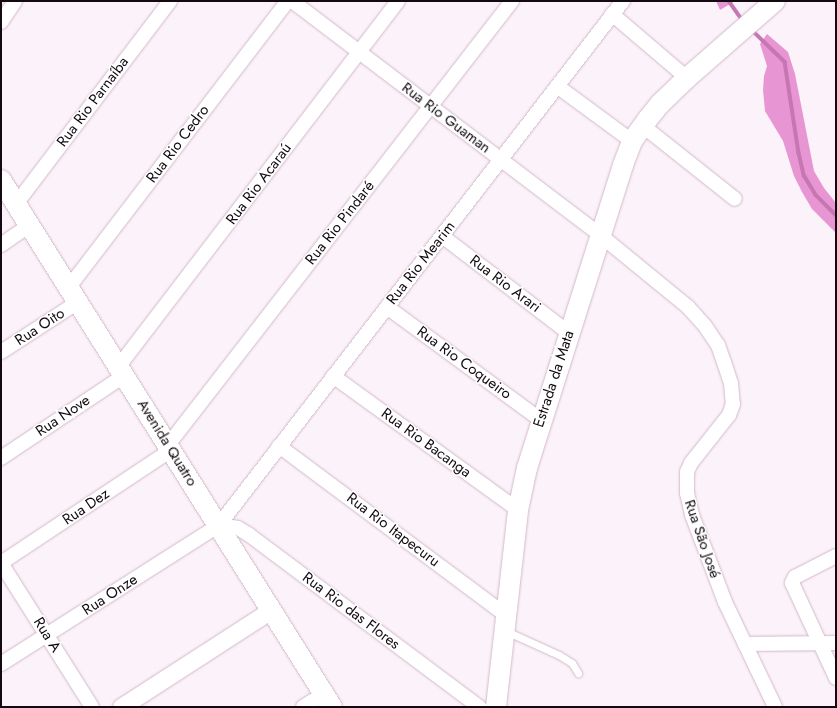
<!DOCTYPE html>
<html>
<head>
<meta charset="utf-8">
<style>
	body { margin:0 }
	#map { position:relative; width:837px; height:708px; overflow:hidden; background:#fcf2f9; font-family:Jost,sans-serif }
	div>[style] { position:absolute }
	.forest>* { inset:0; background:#e796d3 }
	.stream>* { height:3.5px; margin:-1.75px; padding:0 1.75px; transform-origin:1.75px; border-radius:1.75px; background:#c677b3 }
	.roads { filter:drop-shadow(0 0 1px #d1b9ca) drop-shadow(0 0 1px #d1b9ca) }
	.service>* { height:7px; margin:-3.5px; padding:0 3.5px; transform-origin:3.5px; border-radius:3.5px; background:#fff }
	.minor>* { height:14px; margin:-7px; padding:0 7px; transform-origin:7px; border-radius:7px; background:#fff }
	.tertiary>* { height:17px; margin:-8.5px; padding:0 8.5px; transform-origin:8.5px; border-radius:8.5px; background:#fff }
	.secondary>* { height:20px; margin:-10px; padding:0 10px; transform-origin:10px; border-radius:10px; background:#fff }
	span { translate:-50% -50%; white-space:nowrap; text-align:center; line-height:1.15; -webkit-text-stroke:3px #fff; paint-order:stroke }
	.street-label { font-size:15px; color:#120a10 }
	.frame { position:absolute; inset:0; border:2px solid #120a10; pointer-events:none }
</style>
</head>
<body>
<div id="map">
	<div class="forest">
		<i style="clip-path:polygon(716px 1px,735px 1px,720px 10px)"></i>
		<i style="clip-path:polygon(767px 34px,788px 52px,795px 74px,814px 171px,824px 188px,836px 203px,836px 233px,812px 209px,802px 192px,794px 176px,783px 141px,765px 111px,763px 90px,764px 76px,767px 66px,760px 44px)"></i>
	</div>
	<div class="stream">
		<i style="left:729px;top:1px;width:24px;rotate:55deg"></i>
		<i style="left:752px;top:30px;width:46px;rotate:44.1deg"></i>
		<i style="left:785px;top:62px;width:92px;rotate:81.3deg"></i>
		<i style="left:799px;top:153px;width:23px;rotate:77deg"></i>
		<i style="left:804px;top:175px;width:23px;rotate:59deg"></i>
		<i style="left:816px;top:195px;width:28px;rotate:45deg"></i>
	</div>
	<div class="roads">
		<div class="service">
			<i style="left:506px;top:631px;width:58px;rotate:24.4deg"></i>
			<i style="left:559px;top:655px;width:15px;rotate:32deg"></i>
			<i style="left:572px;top:663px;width:12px;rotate:59deg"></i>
		</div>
		<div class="minor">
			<i style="left:292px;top:1px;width:387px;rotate:37.2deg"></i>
			<i style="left:600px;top:235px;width:114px;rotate:39.3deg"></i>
			<i style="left:688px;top:307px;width:25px;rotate:48deg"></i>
			<i style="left:705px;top:326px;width:23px;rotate:56deg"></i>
			<i style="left:718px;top:345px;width:18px;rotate:71deg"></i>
			<i style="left:724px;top:362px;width:22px;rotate:72deg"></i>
			<i style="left:731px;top:383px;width:21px;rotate:85deg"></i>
			<i style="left:733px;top:404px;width:12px;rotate:110deg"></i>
			<i style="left:729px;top:415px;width:61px;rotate:128.4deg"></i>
			<i style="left:691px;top:463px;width:10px;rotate:114deg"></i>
			<i style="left:687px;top:472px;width:21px;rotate:90deg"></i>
			<i style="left:687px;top:493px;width:23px;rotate:77deg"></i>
			<i style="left:692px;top:515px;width:93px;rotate:69.2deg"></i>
			<i style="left:725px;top:602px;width:116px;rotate:64.5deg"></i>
			<i style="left:612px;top:14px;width:99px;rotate:40.5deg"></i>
			<i style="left:1px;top:22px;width:25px;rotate:-56deg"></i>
			<i style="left:557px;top:86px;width:93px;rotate:36.3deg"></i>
			<i style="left:643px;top:126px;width:117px;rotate:38.4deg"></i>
			<i style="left:16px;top:204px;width:255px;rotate:-52.8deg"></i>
			<i style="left:442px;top:236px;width:160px;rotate:37.4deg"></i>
			<i style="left:1px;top:245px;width:35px;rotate:-35deg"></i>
			<i style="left:69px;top:287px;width:360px;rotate:-52.6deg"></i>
			<i style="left:387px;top:307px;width:191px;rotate:36.3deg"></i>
			<i style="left:1px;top:352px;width:92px;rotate:-33deg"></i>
			<i style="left:119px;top:366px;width:459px;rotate:-52.6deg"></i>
			<i style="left:333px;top:376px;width:228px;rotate:35.9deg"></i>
			<i style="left:168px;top:445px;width:562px;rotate:-52.23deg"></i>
			<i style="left:279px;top:446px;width:283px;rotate:36.7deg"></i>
			<i style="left:1px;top:458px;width:149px;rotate:-33.8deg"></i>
			<i style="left:219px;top:525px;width:19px;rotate:9deg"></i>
			<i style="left:238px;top:528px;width:12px;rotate:31deg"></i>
			<i style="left:248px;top:534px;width:289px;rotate:36.8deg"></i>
			<i style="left:836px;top:556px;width:46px;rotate:152.9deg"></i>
			<i style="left:795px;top:577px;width:7px;rotate:117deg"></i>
			<i style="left:792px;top:583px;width:105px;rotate:65.1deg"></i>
			<i style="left:1px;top:563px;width:204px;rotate:-33.6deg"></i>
			<i style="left:1px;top:563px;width:170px;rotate:57.7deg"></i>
			<i style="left:745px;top:644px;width:91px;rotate:-0.6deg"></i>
			<i style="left:1px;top:664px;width:259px;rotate:-32.5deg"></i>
			<i style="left:219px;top:525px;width:662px;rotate:-52.37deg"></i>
			<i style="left:303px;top:707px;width:25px;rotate:-32deg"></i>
		</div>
		<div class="tertiary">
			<i style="left:121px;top:707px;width:179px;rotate:-32.9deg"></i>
		</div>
		<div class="secondary">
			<i style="left:1px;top:180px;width:622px;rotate:57.87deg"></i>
			<i style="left:496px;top:707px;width:198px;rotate:-83.6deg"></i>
			<i style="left:518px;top:510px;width:43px;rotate:-77.9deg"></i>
			<i style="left:527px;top:468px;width:318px;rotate:-72.4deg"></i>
			<i style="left:623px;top:165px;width:26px;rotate:-69deg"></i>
			<i style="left:632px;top:141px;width:26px;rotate:-54deg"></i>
			<i style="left:647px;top:120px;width:22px;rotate:-51deg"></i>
			<i style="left:661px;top:103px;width:36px;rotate:-44deg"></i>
			<i style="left:687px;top:78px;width:117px;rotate:-41.2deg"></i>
		</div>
	</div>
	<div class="street-label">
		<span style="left:93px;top:102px;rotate:-53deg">Rua Rio Parnaíba</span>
		<span style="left:446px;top:118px;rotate:37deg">Rua Rio Guaman</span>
		<span style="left:178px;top:144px;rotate:-53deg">Rua Rio Cedro</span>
		<span style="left:259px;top:184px;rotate:-53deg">Rua Rio Acaraú</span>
		<span style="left:340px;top:223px;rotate:-52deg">Rua Rio Pindaré</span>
		<span style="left:421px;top:263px;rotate:-52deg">Rua Rio Mearim</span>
		<span style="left:505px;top:284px;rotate:37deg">Rua Rio Arari</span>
		<span style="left:40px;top:327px;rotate:-33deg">Rua Oito</span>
		<span style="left:464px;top:363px;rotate:36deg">Rua Rio Coqueiro</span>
		<span style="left:554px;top:379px;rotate:-72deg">Estrada da Mata</span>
		<span style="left:63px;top:416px;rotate:-34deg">Rua Nove</span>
		<span style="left:167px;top:443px;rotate:58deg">Avenida Quatro</span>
		<span style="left:426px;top:443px;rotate:36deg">Rua Rio Bacanga</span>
		<span style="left:86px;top:507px;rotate:-34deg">Rua Dez</span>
		<span style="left:393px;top:530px;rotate:37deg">Rua Rio Itapecuru</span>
		<span style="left:702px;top:539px;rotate:71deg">Rua São José</span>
		<span style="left:110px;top:595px;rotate:-33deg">Rua Onze</span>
		<span style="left:351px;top:611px;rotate:37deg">Rua Rio das Flores</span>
		<span style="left:47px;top:635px;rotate:58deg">Rua A</span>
	</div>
	<div class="frame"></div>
</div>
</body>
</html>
